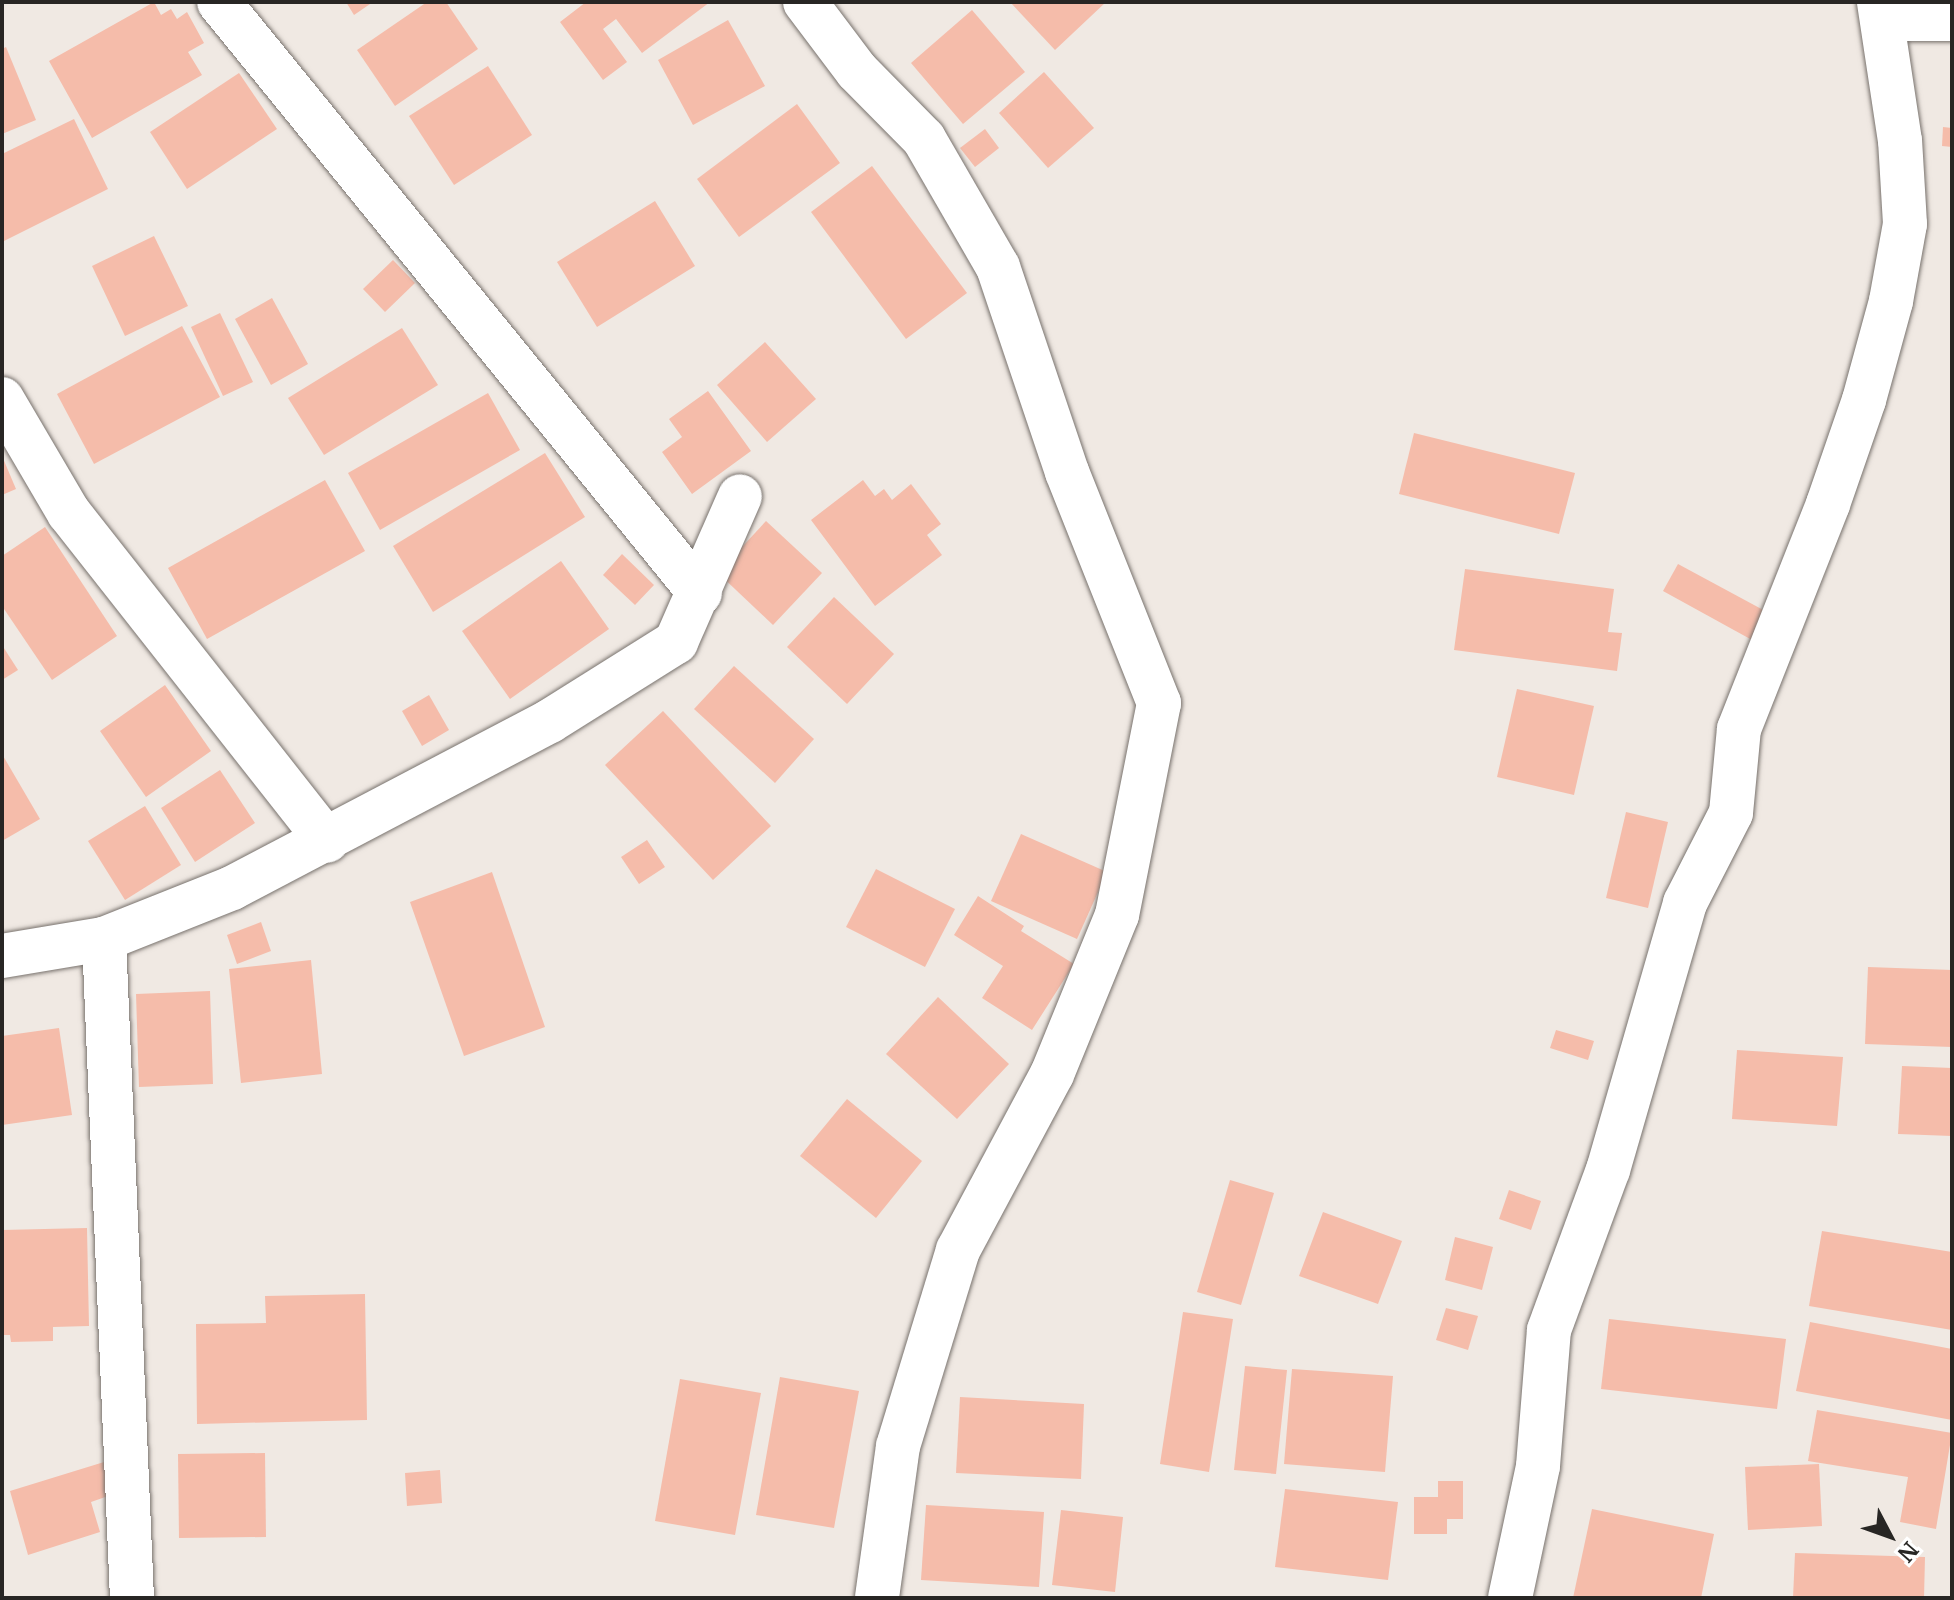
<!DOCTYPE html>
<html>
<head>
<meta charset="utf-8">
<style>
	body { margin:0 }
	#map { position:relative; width:1954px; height:1600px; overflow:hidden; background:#f0e9e3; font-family:Merriweather,serif }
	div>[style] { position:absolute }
	.building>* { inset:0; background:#f5bcaa }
	.roads { filter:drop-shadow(0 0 2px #78726d) drop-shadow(0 0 2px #78726d) }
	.minor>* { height:44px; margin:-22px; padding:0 22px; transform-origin:22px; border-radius:22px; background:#fff }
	span { translate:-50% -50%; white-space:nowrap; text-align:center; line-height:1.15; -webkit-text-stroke:7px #fff; paint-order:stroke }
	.frame { position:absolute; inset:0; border:4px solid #282624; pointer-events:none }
	.north { position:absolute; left:1850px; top:1496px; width:80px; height:80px; -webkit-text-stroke:6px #fff; paint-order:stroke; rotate:131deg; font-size:22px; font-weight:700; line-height:32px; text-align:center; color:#282624 }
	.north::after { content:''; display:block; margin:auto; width:28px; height:36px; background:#282624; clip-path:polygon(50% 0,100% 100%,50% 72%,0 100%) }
</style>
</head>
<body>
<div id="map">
	<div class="building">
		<i style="clip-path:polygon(154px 2px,161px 15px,171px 9px,177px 19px,187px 12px,204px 43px,188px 52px,202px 75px,92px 138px,49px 61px)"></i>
		<i style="clip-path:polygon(346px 2px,373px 2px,354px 15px)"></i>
		<i style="clip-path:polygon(427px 2px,446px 2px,478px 49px,395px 106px,357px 50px)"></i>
		<i style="clip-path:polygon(586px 2px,710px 2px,642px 53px,616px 19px,603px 29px,627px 62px,603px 80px,560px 22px)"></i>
		<i style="clip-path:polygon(1010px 2px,1106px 2px,1055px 50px)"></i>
		<i style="clip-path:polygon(972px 10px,1025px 72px,963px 124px,911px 63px)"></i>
		<i style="clip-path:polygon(728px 20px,765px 86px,693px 125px,658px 60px)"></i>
		<i style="clip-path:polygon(6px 47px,36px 120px,2px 134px,2px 49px)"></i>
		<i style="clip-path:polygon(488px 66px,532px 135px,454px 185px,409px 116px)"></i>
		<i style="clip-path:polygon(1044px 72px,1094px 128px,1048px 168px,999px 113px)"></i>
		<i style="clip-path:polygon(239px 73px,277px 129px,187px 189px,150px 132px)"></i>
		<i style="clip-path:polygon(797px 104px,840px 163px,739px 237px,697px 179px)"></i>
		<i style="clip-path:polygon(74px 119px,108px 189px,2px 242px,2px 154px)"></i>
		<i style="clip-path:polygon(1943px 127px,1952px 128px,1952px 147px,1942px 146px)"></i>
		<i style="clip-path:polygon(985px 129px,999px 148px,975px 167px,960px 148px)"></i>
		<i style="clip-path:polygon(872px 166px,967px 293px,906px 339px,811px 212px)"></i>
		<i style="clip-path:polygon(655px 201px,695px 266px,597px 327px,557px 262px)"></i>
		<i style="clip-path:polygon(154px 236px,188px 306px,125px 336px,92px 266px)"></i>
		<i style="clip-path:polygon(393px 260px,415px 283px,385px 312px,363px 289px)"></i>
		<i style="clip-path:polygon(272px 298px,308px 364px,271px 385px,235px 319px)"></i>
		<i style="clip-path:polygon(220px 313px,253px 382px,223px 396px,191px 327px)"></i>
		<i style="clip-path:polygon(182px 326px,220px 397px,94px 464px,57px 394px)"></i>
		<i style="clip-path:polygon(402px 328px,438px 385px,324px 455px,288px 398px)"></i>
		<i style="clip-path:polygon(765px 342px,816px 399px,767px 442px,717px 385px)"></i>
		<i style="clip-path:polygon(708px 391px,751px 451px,692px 494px,662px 452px,682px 437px,669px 419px)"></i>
		<i style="clip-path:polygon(488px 393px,520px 450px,380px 530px,348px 473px)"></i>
		<i style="clip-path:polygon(1414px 433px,1575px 473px,1559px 534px,1399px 494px)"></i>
		<i style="clip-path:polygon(545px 453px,585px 517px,433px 612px,393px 546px)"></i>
		<i style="clip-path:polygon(2px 456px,16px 489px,2px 495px)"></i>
		<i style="clip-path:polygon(325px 480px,365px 551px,207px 639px,168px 568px)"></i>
		<i style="clip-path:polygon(863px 480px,875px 496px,884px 489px,892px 500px,911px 484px,941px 524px,927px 535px,942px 555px,875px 606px,811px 520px)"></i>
		<i style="clip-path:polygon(766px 521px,822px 573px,773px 625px,718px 573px)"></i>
		<i style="clip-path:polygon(45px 527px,117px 636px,52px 680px,2px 606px,2px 556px)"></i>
		<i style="clip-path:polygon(622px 554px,654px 585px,635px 605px,603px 575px)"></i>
		<i style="clip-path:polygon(561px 561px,609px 629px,510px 699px,462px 631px)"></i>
		<i style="clip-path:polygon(1678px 564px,1767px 612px,1752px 640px,1663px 591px)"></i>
		<i style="clip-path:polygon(1465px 569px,1614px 589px,1608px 632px,1622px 633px,1617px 671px,1454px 650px)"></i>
		<i style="clip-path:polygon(834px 597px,894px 654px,847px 704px,787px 647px)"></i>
		<i style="clip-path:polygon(2px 645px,18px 670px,2px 680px)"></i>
		<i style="clip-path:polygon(734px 666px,814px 739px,775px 783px,694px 709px)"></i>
		<i style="clip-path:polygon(165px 685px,211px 751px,146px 797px,100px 731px)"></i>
		<i style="clip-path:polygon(1517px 689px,1594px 706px,1574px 795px,1497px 777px)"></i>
		<i style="clip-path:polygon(429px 695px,449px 730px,422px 746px,402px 711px)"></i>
		<i style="clip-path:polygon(663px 711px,771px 826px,713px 880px,605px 765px)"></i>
		<i style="clip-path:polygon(2px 754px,40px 819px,2px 841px)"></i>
		<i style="clip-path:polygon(220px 770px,255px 823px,195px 862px,161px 808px)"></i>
		<i style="clip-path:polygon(145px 806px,181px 865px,125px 900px,88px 841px)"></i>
		<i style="clip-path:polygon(1626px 812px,1668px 822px,1648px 908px,1606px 898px)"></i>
		<i style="clip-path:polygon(1021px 834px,1107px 872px,1077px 939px,991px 901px)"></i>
		<i style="clip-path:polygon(647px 840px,665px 867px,639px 884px,621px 857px)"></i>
		<i style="clip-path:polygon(876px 869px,955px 909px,925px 967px,846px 927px)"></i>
		<i style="clip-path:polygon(492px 872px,545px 1027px,464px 1056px,410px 902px)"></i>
		<i style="clip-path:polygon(978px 896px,1024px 926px,1021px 931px,1074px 964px,1032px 1030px,982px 998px,1003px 966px,954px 935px)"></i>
		<i style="clip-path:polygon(261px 922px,271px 951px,237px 964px,227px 935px)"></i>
		<i style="clip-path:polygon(311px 960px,322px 1074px,241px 1083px,229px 969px)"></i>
		<i style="clip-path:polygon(1868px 967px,1952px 970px,1952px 1047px,1865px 1044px)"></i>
		<i style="clip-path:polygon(210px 991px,213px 1084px,139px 1087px,136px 994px)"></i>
		<i style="clip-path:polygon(938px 997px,1009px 1064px,957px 1119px,886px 1054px)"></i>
		<i style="clip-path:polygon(59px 1028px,72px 1115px,2px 1125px,2px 1036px)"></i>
		<i style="clip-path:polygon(1556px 1030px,1594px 1041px,1588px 1060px,1550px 1048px)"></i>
		<i style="clip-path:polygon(1737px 1050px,1843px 1057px,1837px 1126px,1732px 1119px)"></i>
		<i style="clip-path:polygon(1902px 1066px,1952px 1068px,1952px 1136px,1898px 1134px)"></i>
		<i style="clip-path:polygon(847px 1099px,922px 1161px,876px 1218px,800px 1156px)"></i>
		<i style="clip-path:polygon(1230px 1180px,1274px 1193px,1241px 1305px,1197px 1292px)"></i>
		<i style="clip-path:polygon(1509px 1190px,1541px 1201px,1531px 1230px,1499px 1219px)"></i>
		<i style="clip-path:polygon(1323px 1212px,1402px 1241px,1378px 1304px,1299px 1276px)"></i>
		<i style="clip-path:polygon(87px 1228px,89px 1326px,53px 1327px,53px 1341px,11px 1342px,10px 1335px,2px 1335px,2px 1230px)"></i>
		<i style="clip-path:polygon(1822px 1231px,1952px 1252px,1952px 1330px,1809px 1306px)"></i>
		<i style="clip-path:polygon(1455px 1237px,1493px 1247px,1482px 1290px,1445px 1280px)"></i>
		<i style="clip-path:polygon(365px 1294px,367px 1420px,197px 1424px,196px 1324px,266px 1323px,265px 1296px)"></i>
		<i style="clip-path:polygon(1446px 1308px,1478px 1316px,1468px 1350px,1436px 1340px)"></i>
		<i style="clip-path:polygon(1183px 1312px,1233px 1319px,1209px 1472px,1160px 1464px)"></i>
		<i style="clip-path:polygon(1609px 1319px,1786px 1339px,1777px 1409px,1601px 1389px)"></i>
		<i style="clip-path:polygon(1810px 1322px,1952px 1349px,1952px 1420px,1796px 1391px)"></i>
		<i style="clip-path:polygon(1245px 1366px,1287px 1370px,1276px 1474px,1234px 1470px)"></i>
		<i style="clip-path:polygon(1292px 1369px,1393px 1376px,1385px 1472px,1284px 1464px)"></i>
		<i style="clip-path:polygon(780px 1377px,859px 1391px,834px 1528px,756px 1515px)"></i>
		<i style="clip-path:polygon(680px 1379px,761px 1393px,735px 1535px,655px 1521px)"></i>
		<i style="clip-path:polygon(960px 1397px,1084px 1404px,1081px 1479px,956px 1473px)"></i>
		<i style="clip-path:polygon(1817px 1410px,1952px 1433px,1936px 1529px,1900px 1522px,1908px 1477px,1808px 1461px)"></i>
		<i style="clip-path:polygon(265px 1453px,266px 1537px,179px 1538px,178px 1454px)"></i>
		<i style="clip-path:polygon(104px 1462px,114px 1494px,91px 1502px,100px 1532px,28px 1555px,10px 1491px)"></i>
		<i style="clip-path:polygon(1819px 1464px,1822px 1526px,1748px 1530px,1745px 1467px)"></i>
		<i style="clip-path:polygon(440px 1470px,442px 1503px,407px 1506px,405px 1473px)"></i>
		<i style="clip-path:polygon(1438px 1481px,1463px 1481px,1463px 1519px,1447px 1519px,1447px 1534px,1414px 1534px,1414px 1497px,1438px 1497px)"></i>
		<i style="clip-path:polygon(1285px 1489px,1398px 1502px,1388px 1580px,1275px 1567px)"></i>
		<i style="clip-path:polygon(926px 1505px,1044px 1512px,1039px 1587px,921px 1580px)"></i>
		<i style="clip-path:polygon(1592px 1509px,1714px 1534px,1701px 1598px,1573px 1598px)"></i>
		<i style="clip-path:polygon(1061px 1510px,1123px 1517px,1115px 1592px,1052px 1585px)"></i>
		<i style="clip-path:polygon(1795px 1553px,1925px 1557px,1924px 1598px,1793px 1598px)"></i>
	</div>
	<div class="roads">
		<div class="minor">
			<i style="left:219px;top:2px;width:762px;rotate:50.86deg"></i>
			<i style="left:805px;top:2px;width:86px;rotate:53deg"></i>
			<i style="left:857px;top:71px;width:95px;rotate:45.4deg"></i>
			<i style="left:924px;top:139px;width:148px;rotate:60deg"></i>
			<i style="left:998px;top:267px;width:216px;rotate:71.4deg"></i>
			<i style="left:1067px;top:472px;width:249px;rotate:68.3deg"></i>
			<i style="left:1159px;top:703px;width:216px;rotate:101.2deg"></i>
			<i style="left:1117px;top:915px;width:172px;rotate:112.2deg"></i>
			<i style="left:1052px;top:1074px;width:200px;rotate:118.1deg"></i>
			<i style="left:958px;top:1250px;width:205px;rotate:107deg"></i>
			<i style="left:898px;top:1446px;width:153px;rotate:97.9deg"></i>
			<i style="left:1883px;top:19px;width:69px"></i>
			<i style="left:2px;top:399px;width:132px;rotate:59.6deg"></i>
			<i style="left:69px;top:513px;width:417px;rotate:51.8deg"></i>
			<i style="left:104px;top:939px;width:660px;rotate:87.57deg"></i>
			<i style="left:2px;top:956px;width:103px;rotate:-9.5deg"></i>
			<i style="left:104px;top:939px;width:138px;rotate:-21.7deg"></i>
			<i style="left:232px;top:888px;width:359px;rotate:-27.7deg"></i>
			<i style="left:550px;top:721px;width:149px;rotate:-32.1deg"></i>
			<i style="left:676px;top:642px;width:159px;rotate:-66.3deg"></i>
			<i style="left:1510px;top:1598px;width:135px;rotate:-78deg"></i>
			<i style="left:1538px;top:1466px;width:136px;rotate:-85.4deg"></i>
			<i style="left:1549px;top:1330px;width:171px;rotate:-69.8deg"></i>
			<i style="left:1608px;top:1170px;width:278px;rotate:-73.9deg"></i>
			<i style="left:1685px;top:903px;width:101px;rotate:-62.9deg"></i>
			<i style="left:1731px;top:813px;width:84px;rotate:-84.6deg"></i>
			<i style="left:1739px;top:729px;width:242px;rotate:-68.4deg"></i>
			<i style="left:1828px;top:504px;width:110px;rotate:-70.9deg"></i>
			<i style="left:1864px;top:400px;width:103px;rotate:-74.7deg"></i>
			<i style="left:1891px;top:301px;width:78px;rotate:-79.7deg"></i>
			<i style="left:1905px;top:224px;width:83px;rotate:-93.4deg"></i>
			<i style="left:1900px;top:141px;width:141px;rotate:-98.6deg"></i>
		</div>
	</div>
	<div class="frame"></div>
	<div class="north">N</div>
</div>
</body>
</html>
